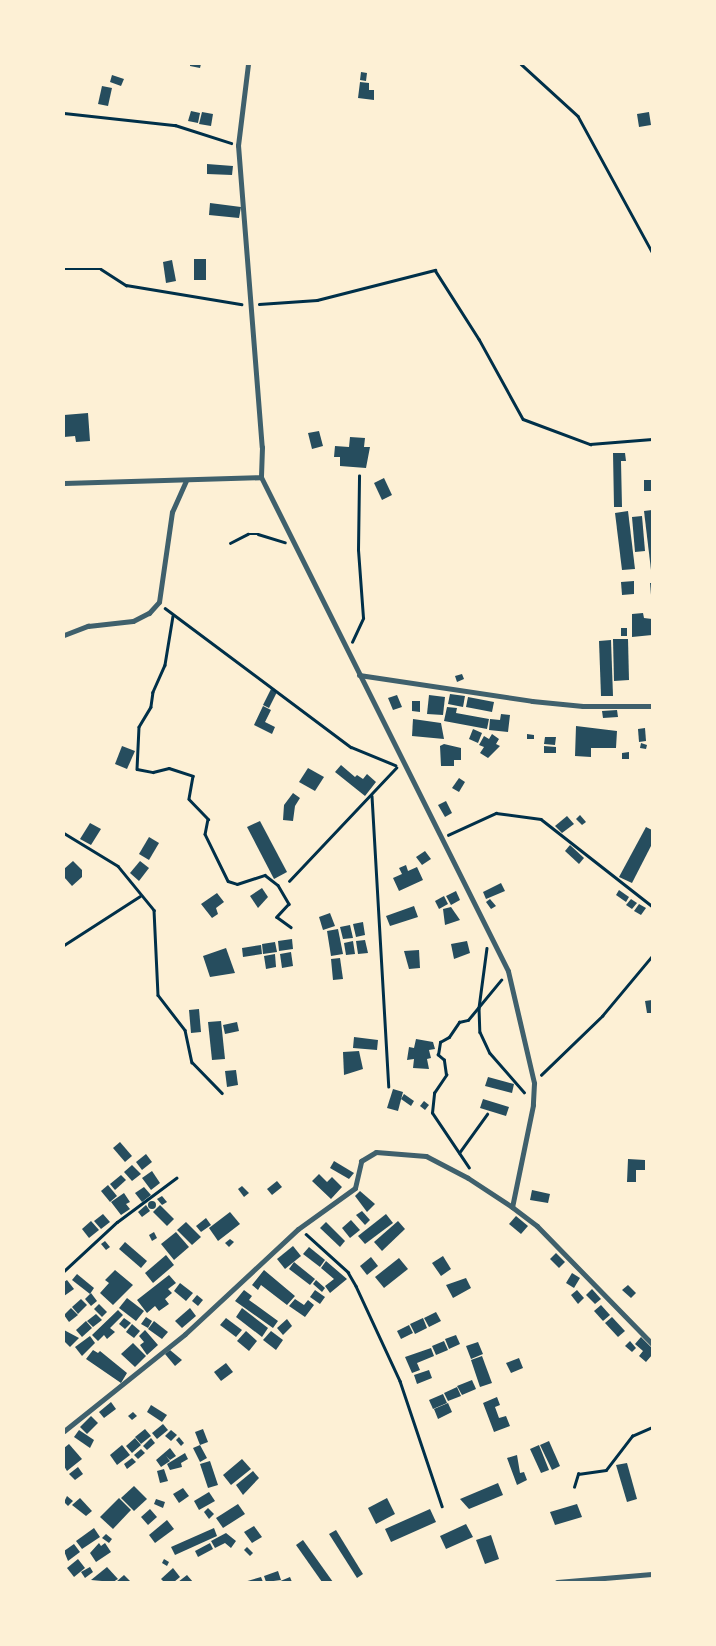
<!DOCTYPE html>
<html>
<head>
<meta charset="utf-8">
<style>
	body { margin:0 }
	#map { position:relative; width:716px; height:1646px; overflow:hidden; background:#fdf0d5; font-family:Karla,sans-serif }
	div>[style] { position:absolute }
	.building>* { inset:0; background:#264d5e }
	.round { border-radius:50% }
	.path>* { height:2.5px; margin:-1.25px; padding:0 1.25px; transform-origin:1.25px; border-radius:1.25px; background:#003049 }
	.minor>* { height:5px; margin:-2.5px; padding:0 2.5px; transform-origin:2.5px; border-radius:2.5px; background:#3f606c }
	span { translate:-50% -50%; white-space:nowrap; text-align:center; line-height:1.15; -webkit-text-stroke:5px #fdf0d5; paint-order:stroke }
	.frame { position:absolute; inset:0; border:65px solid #fdf0d5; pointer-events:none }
</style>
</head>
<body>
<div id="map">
	<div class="building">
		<i style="clip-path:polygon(190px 64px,201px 64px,200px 68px,190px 66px)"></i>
		<i style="clip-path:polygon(361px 72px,367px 73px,366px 81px,360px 80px)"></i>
		<i style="clip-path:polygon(112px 75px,124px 79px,121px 86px,110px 82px)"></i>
		<i style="clip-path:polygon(360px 82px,369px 83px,369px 90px,374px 90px,374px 100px,358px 98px)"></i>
		<i style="clip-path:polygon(102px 86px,112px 88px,108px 106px,98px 104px)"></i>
		<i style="clip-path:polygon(191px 111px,200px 113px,198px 123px,188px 121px)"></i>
		<i style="clip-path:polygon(202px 112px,213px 114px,211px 126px,199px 124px)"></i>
		<i style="clip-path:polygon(649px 112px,651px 125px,639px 127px,637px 114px)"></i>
		<i style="clip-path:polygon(207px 164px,233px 166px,232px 175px,207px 174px)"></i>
		<i style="clip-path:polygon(210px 203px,241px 207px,239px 218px,209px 215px)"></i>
		<i style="clip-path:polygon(194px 259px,206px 259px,206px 280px,194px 280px)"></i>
		<i style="clip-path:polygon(172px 260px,176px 281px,166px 283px,163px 262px)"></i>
		<i style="clip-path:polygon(88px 413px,90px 441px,76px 442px,75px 436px,64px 437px,64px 415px)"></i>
		<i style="clip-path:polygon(319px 431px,323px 446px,312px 449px,308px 433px)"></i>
		<i style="clip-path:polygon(350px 437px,365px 438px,364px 447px,370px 447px,366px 468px,340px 466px,340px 457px,334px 457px,335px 446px,349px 447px)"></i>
		<i style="clip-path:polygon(613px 453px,625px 453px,626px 461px,621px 461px,622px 507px,614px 507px)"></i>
		<i style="clip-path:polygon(384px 478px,392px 495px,382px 500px,374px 483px)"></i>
		<i style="clip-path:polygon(644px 480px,652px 480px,652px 491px,644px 491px)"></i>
		<i style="clip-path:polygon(652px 510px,652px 570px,651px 570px,644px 511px)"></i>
		<i style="clip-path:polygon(628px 511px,635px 569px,622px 570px,615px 513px)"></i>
		<i style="clip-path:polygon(642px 516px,645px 551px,635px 552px,632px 517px)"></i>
		<i style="clip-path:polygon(634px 581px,634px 594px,622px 595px,621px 582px)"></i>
		<i style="clip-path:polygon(650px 583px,652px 583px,652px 595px,651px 595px)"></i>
		<i style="clip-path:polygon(643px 613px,644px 618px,652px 619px,652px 635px,632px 637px,632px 614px)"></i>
		<i style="clip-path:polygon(621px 628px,627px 628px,627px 636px,621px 636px)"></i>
		<i style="clip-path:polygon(613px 639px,628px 639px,629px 680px,614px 681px)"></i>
		<i style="clip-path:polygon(611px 640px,613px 696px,601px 696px,599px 641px)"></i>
		<i style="clip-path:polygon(462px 674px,464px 679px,457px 682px,455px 676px)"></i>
		<i style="clip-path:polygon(271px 689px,277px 692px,269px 708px,263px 705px)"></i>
		<i style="clip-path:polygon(450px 694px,465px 696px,463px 707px,448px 704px)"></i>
		<i style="clip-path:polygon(397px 695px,402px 707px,393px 710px,388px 698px)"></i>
		<i style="clip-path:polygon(429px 695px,445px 697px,443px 715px,427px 714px)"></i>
		<i style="clip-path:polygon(468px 697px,494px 702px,492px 712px,466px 707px)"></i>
		<i style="clip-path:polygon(412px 701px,420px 701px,420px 712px,412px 711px)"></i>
		<i style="clip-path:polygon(263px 706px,271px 710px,265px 722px,275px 727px,272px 734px,254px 725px)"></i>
		<i style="clip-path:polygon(447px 707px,457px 708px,456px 713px,489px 719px,487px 729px,444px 721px)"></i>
		<i style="clip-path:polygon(617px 710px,618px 717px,603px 718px,602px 711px)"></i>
		<i style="clip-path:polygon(501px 714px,510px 715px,508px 732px,489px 730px,490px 719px,500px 720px)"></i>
		<i style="clip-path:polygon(413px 719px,441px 723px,444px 739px,412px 736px)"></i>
		<i style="clip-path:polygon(576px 726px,617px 731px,616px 748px,591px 748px,591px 757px,575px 756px)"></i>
		<i style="clip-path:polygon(645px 728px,646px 741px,639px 742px,638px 729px)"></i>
		<i style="clip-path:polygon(473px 729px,482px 733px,478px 743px,469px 739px)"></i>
		<i style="clip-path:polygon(492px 734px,499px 739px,496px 744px,500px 746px,488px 758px,480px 753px,484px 747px,479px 745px,484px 736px,489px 739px)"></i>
		<i style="clip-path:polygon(527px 734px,534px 735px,534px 739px,527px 739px)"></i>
		<i style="clip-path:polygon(545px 737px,556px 737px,555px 745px,544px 744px)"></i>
		<i style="clip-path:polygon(641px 743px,647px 745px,646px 749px,640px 748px)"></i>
		<i style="clip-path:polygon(444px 744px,461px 748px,461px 760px,454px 760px,454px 766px,441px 766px,440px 746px)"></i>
		<i style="clip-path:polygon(122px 746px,135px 751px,127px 769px,115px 764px)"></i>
		<i style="clip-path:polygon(544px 746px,556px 747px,556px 753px,544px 753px)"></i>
		<i style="clip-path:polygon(629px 752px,629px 759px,622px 759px,622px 753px)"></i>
		<i style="clip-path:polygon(341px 765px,355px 777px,357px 775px,363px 779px,367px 774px,376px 782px,365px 796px,335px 772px)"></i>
		<i style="clip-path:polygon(308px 768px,324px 777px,315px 791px,299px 782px)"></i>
		<i style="clip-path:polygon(459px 778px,465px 782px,459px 792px,452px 788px)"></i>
		<i style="clip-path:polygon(293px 793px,300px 798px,295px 806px,293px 821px,283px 820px,284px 805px)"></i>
		<i style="clip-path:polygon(446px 801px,452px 813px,445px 817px,438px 805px)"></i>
		<i style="clip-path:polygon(580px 815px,586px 822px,582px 825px,576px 819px)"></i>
		<i style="clip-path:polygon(567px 816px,574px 824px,562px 833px,555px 826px)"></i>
		<i style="clip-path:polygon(260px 821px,287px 872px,274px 879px,247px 827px)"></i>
		<i style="clip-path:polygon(90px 823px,101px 829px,91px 845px,80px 839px)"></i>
		<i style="clip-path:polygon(646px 827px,652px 830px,652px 844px,632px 883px,619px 877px)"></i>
		<i style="clip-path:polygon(149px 837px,159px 843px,149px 860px,139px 854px)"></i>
		<i style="clip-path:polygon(570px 845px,584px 858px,579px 864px,565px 851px)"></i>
		<i style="clip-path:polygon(425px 851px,431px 859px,422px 865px,416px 857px)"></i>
		<i style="clip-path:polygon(73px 861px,82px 870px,82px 877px,72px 886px,64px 877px,64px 869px)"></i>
		<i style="clip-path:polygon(140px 861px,149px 868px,139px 881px,130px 873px)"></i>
		<i style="clip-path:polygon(406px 865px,408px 871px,417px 867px,423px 880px,399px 891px,393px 878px,402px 874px,399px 868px)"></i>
		<i style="clip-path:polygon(501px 883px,505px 891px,486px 899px,483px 892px)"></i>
		<i style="clip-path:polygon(262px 888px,268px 897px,258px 908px,250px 896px)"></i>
		<i style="clip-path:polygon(619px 890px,629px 897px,626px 902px,616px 895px)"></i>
		<i style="clip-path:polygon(456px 891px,460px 900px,451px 905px,446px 896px)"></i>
		<i style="clip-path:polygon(217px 893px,224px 902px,216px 908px,218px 914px,212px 918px,201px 904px)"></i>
		<i style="clip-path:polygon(444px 896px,448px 904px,439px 909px,435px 901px)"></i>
		<i style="clip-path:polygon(490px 899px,496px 906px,491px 909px,486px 902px)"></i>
		<i style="clip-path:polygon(631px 899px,637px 903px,632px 909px,626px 905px)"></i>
		<i style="clip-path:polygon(639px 904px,646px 908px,641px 915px,634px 911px)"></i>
		<i style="clip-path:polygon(414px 906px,418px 917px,390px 926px,386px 916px)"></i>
		<i style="clip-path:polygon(451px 907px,460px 920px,445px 925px,443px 909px)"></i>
		<i style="clip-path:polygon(330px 913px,335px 926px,323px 930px,319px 917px)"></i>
		<i style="clip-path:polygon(363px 922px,365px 935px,356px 937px,353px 924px)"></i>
		<i style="clip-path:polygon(350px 925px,353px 938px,343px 939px,340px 927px)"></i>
		<i style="clip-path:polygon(338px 929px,343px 954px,331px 956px,327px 931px)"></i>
		<i style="clip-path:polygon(292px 939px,293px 949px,279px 951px,278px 941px)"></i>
		<i style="clip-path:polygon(365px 940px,368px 953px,358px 954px,356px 941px)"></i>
		<i style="clip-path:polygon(353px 941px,355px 954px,346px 955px,344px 943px)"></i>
		<i style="clip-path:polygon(467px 941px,470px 953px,454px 959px,451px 944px)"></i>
		<i style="clip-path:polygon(275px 942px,277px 952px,263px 954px,262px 944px)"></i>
		<i style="clip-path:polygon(261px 945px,262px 954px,243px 957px,242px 948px)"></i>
		<i style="clip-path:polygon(226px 948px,235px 973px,210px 977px,203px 956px)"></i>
		<i style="clip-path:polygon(419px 950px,420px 968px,409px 969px,404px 951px)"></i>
		<i style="clip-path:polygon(291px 952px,293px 966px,282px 968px,280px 954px)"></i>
		<i style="clip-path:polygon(275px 954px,276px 967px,266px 969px,264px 956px)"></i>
		<i style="clip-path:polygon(340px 958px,343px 979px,333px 980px,331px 959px)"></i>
		<i style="clip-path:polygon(652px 1000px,652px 1013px,647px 1013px,645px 1001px)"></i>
		<i style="clip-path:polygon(199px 1009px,201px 1032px,191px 1033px,189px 1010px)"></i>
		<i style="clip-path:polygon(221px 1021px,225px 1059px,212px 1060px,208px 1022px)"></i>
		<i style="clip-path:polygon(237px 1022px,239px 1031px,225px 1034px,223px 1025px)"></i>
		<i style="clip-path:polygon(354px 1037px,378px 1040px,377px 1050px,353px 1048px)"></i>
		<i style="clip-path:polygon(416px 1039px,433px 1042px,435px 1049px,429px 1050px,431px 1058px,427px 1059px,429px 1069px,413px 1068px,414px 1059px,407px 1060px,409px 1047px,414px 1048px)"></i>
		<i style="clip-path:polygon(359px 1051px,363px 1069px,344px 1075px,343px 1052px)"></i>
		<i style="clip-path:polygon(236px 1070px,238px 1085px,227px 1087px,225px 1071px)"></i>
		<i style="clip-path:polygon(488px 1077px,514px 1084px,512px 1093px,485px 1086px)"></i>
		<i style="clip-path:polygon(393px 1089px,403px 1092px,398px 1111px,387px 1108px)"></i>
		<i style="clip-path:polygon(404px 1094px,414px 1101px,411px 1106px,401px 1099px)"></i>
		<i style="clip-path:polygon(483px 1099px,509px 1107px,506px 1116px,480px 1108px)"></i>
		<i style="clip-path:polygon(424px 1101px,429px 1105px,425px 1110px,420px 1106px)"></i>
		<i style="clip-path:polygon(120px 1142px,132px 1156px,125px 1162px,113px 1148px)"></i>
		<i style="clip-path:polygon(146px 1154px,152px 1162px,142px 1170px,136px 1162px)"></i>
		<i style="clip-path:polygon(628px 1159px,645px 1160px,645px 1170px,636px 1170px,636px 1182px,627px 1182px)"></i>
		<i style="clip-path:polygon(334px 1161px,354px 1173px,349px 1179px,330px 1168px)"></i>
		<i style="clip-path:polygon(132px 1165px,141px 1174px,132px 1181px,124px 1172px)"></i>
		<i style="clip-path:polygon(152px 1171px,160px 1183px,151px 1190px,142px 1178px)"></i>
		<i style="clip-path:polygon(319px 1174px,327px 1182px,332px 1177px,342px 1187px,331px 1199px,312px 1181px)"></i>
		<i style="clip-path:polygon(121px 1175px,126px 1180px,115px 1190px,110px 1184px)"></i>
		<i style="clip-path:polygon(277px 1181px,282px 1187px,272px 1195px,267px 1189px)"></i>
		<i style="clip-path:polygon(108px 1185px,117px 1196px,110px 1202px,101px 1191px)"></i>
		<i style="clip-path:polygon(242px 1186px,249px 1193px,244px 1197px,238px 1189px)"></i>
		<i style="clip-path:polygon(144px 1187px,151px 1195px,142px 1202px,135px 1193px)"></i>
		<i style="clip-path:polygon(532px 1190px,550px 1194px,548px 1203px,530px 1200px)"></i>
		<i style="clip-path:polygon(360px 1191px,375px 1204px,367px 1212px,355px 1196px)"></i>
		<i style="clip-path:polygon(124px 1193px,130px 1202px,126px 1204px,130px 1209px,121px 1215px,111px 1202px)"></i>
		<i style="clip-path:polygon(162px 1196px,167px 1202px,162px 1205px,157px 1199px)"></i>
		<i class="round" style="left:148px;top:1201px;width:8px;height:8px"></i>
		<i style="clip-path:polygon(146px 1205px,150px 1211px,142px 1217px,138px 1212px)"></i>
		<i style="clip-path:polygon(160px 1205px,174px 1219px,167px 1226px,153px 1212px)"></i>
		<i style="clip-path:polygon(362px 1211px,370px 1220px,365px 1225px,356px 1215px)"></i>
		<i style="clip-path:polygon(230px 1212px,240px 1224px,218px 1241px,209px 1228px)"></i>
		<i style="clip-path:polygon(103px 1214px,110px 1222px,101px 1229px,94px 1221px)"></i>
		<i style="clip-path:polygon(386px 1214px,393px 1223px,365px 1244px,358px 1236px)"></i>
		<i style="clip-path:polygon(516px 1216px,528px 1226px,521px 1234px,509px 1224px)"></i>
		<i style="clip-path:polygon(206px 1218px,211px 1225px,201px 1232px,196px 1226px)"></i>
		<i style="clip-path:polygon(351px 1220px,360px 1230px,350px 1238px,342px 1228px)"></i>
		<i style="clip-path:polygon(91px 1221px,99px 1230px,89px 1238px,82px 1229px)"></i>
		<i style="clip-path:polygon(398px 1221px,405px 1229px,382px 1251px,374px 1242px)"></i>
		<i style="clip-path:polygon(186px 1222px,201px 1237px,192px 1245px,177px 1230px)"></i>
		<i style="clip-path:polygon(326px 1222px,345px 1241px,340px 1247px,320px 1228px)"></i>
		<i style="clip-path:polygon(154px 1232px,157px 1238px,152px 1241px,149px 1235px)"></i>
		<i style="clip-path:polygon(176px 1232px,189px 1247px,174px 1260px,161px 1244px)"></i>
		<i style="clip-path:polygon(230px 1239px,234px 1242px,229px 1247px,225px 1243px)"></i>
		<i style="clip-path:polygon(105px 1241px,110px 1247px,106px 1250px,101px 1244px)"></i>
		<i style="clip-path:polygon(125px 1242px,147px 1261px,141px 1268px,119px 1249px)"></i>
		<i style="clip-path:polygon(293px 1246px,301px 1256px,285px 1269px,277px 1259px)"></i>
		<i style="clip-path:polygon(309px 1247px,325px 1260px,320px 1267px,303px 1254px)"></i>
		<i style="clip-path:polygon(556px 1253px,565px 1262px,559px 1268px,550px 1259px)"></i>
		<i style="clip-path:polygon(166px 1255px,174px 1265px,153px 1283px,145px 1273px)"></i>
		<i style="clip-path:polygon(443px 1256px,451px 1269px,441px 1276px,432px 1263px)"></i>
		<i style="clip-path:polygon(371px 1257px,378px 1266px,367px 1275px,360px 1266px)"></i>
		<i style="clip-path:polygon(399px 1258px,408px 1269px,384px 1288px,375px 1277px)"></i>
		<i style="clip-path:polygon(326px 1261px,347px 1279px,330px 1293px,325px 1286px,334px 1279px,321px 1268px)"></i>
		<i style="clip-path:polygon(294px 1262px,315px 1279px,310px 1285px,289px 1269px)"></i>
		<i style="clip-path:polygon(115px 1270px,133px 1285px,113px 1305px,100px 1293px,109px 1283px,105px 1280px)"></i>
		<i style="clip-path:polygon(264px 1270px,295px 1296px,287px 1305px,261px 1285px,258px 1290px,252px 1285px)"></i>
		<i style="clip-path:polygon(572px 1273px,580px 1278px,574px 1288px,566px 1283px)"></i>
		<i style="clip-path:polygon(77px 1274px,94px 1288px,90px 1294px,72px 1280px)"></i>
		<i style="clip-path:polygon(169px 1275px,176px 1283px,168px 1289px,172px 1293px,165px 1299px,169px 1304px,159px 1311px,155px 1306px,147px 1313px,137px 1300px)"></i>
		<i style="clip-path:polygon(466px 1278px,471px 1288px,453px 1298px,446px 1285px)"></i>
		<i style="clip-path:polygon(67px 1280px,74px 1289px,64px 1296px,64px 1282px)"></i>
		<i style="clip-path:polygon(316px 1280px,325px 1288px,322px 1292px,313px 1284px)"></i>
		<i style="clip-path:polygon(180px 1283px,193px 1293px,186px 1301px,174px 1291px)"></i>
		<i style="clip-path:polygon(628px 1285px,636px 1293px,631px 1298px,622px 1290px)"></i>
		<i style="clip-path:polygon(592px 1289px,601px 1299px,595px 1304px,586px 1295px)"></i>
		<i style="clip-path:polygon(244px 1290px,252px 1296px,249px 1300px,278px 1321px,273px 1328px,235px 1301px)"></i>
		<i style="clip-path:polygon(315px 1290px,325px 1297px,320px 1304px,310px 1297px)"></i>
		<i style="clip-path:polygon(577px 1290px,584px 1298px,578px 1304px,571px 1295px)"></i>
		<i style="clip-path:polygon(91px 1293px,97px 1301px,91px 1306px,85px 1299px)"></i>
		<i style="clip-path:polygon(197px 1295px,203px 1300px,198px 1306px,192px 1301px)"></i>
		<i style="clip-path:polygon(127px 1298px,144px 1311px,136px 1321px,119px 1308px)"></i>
		<i style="clip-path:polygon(81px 1299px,87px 1305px,78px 1314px,72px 1307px)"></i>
		<i style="clip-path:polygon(295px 1299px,304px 1305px,308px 1300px,314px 1305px,305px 1317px,289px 1306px)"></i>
		<i style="clip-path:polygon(99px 1304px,107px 1312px,102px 1317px,94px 1309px)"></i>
		<i style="clip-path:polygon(601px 1305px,610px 1315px,603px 1321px,594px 1311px)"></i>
		<i style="clip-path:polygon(71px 1308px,78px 1315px,69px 1322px,64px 1315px)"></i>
		<i style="clip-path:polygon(190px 1308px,196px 1316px,182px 1328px,175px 1321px)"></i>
		<i style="clip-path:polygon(242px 1308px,268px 1328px,262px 1337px,236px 1317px)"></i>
		<i style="clip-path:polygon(118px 1310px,123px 1315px,110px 1328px,115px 1332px,107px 1339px,104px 1335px,98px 1341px,92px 1335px)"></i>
		<i style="clip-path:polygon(436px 1312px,441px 1321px,429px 1327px,424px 1318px)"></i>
		<i style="clip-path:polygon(96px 1314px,102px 1320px,93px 1327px,87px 1321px)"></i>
		<i style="clip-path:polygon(146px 1317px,152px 1321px,148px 1328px,141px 1324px)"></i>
		<i style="clip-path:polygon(612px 1317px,625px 1331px,618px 1337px,605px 1323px)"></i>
		<i style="clip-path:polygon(124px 1318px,131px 1323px,125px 1329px,119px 1324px)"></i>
		<i style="clip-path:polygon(226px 1318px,242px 1330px,236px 1337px,220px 1325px)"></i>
		<i style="clip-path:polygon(423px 1318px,427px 1328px,415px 1334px,410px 1324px)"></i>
		<i style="clip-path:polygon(287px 1319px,292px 1326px,283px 1335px,277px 1328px)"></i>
		<i style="clip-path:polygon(86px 1321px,92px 1328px,82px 1337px,76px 1330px)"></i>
		<i style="clip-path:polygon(154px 1321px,168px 1332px,162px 1339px,148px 1329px)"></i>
		<i style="clip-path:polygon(132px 1324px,140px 1331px,134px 1338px,126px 1332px)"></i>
		<i style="clip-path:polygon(409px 1325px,413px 1333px,401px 1339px,397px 1331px)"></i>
		<i style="clip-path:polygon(64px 1330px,79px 1338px,70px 1347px,64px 1341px)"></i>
		<i style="clip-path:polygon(145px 1330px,158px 1345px,147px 1355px,140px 1345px,144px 1342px,139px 1336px)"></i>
		<i style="clip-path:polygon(246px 1331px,257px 1341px,249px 1351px,237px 1341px)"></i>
		<i style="clip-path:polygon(271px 1331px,283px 1340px,276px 1350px,263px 1340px)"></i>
		<i style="clip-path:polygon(456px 1335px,460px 1344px,449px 1349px,445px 1339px)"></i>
		<i style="clip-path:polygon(90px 1336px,95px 1343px,82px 1356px,75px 1347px)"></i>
		<i style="clip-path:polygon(641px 1337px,652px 1348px,652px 1355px,646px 1362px,639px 1356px,643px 1351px,635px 1344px)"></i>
		<i style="clip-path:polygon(444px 1341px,448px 1350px,436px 1355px,432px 1346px)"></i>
		<i style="clip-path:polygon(630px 1341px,636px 1348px,632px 1352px,625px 1346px)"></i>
		<i style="clip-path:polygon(478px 1342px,483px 1354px,471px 1359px,466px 1346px)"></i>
		<i style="clip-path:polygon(133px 1343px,146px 1356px,135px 1367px,121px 1354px)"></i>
		<i style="clip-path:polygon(431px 1348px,434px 1356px,417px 1363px,420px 1370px,412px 1373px,405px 1357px)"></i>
		<i style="clip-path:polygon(93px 1350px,98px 1353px,100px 1351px,127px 1373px,121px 1383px,86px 1359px)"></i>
		<i style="clip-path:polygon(170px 1350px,182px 1360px,175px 1366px,165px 1354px)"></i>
		<i style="clip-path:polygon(482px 1356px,492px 1383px,480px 1387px,471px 1360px)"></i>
		<i style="clip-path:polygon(519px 1358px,523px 1368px,511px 1373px,506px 1363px)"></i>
		<i style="clip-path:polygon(226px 1363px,233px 1372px,221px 1381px,214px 1372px)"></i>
		<i style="clip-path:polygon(429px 1370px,432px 1378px,417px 1384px,414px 1375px)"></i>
		<i style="clip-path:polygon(472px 1380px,476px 1389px,462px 1395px,457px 1386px)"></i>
		<i style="clip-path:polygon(457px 1387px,461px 1396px,448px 1401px,444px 1393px)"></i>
		<i style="clip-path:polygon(443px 1394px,447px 1403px,433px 1409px,429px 1400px)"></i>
		<i style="clip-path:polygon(497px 1397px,500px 1405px,495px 1407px,499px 1418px,506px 1416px,510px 1426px,494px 1432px,483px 1403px)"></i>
		<i style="clip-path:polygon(111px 1402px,116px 1409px,104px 1418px,99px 1412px)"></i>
		<i style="clip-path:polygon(448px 1403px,452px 1412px,438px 1419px,434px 1409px)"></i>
		<i style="clip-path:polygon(151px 1405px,167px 1415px,162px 1422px,147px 1412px)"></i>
		<i style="clip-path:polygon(133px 1412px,137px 1416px,132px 1420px,128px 1416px)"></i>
		<i style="clip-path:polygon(91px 1416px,98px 1423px,87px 1434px,80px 1427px)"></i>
		<i style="clip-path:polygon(163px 1424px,168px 1430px,157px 1439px,152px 1433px)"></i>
		<i style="clip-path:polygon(145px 1429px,151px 1436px,141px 1444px,135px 1437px)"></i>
		<i style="clip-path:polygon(203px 1429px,208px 1442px,200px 1445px,195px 1432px)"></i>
		<i style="clip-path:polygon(79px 1430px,94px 1440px,90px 1448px,74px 1437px)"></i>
		<i style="clip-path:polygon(171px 1430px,177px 1435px,171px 1441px,165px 1436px)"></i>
		<i style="clip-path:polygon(179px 1437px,184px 1443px,181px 1446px,176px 1440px)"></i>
		<i style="clip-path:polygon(135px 1438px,141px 1445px,132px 1453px,126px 1446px)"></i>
		<i style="clip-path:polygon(151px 1438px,155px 1443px,147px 1450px,143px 1446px)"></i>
		<i style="clip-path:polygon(549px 1441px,560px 1466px,552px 1470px,540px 1445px)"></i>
		<i style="clip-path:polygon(69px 1444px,82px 1459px,67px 1471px,64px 1466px,64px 1448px)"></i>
		<i style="clip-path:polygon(122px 1445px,130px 1455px,117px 1465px,110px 1455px)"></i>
		<i style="clip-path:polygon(200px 1445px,207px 1458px,200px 1462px,193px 1448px)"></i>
		<i style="clip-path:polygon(539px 1445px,549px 1470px,541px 1473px,530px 1449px)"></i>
		<i style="clip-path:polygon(170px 1448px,176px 1456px,170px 1460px,166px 1456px,170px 1461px,161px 1467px,156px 1460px)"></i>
		<i style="clip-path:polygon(141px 1449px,145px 1453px,138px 1459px,134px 1455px)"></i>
		<i style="clip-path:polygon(185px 1453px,188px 1459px,181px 1463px,182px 1467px,170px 1470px,167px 1464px)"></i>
		<i style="clip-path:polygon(517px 1455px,520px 1473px,524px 1472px,527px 1480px,517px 1485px,507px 1458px)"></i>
		<i style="clip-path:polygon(132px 1458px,136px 1462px,127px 1469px,124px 1464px)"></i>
		<i style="clip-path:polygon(242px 1459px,251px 1469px,231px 1485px,223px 1475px)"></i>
		<i style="clip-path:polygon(210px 1461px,218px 1485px,208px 1488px,200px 1464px)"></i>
		<i style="clip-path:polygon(627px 1463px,637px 1499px,627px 1502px,616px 1465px)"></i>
		<i style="clip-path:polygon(78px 1467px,83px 1474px,75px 1480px,69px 1474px)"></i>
		<i style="clip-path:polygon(164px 1469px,168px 1481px,160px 1483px,157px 1471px)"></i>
		<i style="clip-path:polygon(253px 1471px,259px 1478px,243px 1495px,236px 1485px)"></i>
		<i style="clip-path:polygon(498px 1483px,503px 1495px,469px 1509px,460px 1499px)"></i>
		<i style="clip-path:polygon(134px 1486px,147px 1499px,134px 1511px,121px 1498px)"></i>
		<i style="clip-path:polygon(183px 1488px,189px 1496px,179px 1503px,173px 1494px)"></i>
		<i style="clip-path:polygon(209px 1492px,215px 1501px,199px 1510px,194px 1501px)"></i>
		<i style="clip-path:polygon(67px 1496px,73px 1501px,68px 1506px,64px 1502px)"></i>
		<i style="clip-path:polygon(80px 1498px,92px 1511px,86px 1516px,72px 1505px)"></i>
		<i style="clip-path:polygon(119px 1498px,131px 1510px,113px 1529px,100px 1517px)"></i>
		<i style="clip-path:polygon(387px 1498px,395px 1514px,376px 1524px,368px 1508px)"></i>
		<i style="clip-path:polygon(156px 1499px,165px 1502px,163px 1508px,154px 1504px)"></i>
		<i style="clip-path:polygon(238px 1504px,245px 1514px,223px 1528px,216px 1518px)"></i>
		<i style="clip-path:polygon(577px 1504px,582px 1517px,555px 1525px,550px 1512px)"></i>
		<i style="clip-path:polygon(208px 1508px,214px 1514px,209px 1519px,204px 1512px)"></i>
		<i style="clip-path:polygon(150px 1509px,157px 1517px,148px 1525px,141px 1517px)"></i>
		<i style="clip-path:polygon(430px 1509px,436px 1522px,391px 1542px,385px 1529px)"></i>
		<i style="clip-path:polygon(167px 1520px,174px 1529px,155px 1543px,149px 1535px)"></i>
		<i style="clip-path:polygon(466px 1524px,473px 1537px,446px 1549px,440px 1536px)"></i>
		<i style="clip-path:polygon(254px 1526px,262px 1537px,252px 1543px,244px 1532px)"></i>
		<i style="clip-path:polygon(94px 1528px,100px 1537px,82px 1549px,76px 1541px)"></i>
		<i style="clip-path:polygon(214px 1528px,217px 1536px,175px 1555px,171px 1547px)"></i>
		<i style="clip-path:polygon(336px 1530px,363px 1574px,357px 1578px,329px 1534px)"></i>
		<i style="clip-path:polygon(226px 1533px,236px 1541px,231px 1548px,225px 1543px,215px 1548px,211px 1541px)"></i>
		<i style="clip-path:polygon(106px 1534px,112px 1539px,109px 1543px,102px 1538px)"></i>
		<i style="clip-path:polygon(491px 1535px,499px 1559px,485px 1564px,476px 1540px)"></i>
		<i style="clip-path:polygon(303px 1540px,333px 1582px,322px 1582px,296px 1545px)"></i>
		<i style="clip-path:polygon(99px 1543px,101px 1546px,105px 1543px,111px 1552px,96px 1562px,90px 1553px)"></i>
		<i style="clip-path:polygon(210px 1543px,213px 1549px,198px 1557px,195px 1551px)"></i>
		<i style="clip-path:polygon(74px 1544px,80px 1552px,68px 1561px,64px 1551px)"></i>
		<i style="clip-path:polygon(247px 1547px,253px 1553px,250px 1556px,244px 1550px)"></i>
		<i style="clip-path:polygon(78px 1559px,85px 1568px,74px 1577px,67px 1568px)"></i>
		<i style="clip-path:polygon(164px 1559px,169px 1562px,167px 1566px,162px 1563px)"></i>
		<i style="clip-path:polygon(90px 1567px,93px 1572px,85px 1578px,81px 1572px)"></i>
		<i style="clip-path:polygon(107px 1567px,118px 1579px,113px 1582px,91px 1580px)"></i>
		<i style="clip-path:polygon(173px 1568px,180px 1577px,174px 1582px,164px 1582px,161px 1579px)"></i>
		<i style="clip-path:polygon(278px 1571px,281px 1580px,266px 1582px,264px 1576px)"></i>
		<i style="clip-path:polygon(124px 1575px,131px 1582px,116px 1582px)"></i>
		<i style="clip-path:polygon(187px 1575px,193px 1582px,178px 1582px)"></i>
		<i style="clip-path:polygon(261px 1577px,263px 1582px,244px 1582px)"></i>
		<i style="clip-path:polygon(290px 1577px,292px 1582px,278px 1582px)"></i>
	</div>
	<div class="path">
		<i style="left:521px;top:64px;width:77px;rotate:42.4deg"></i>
		<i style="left:578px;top:116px;width:155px;rotate:61.4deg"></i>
		<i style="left:64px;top:113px;width:112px;rotate:6.2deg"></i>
		<i style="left:175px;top:125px;width:59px;rotate:17.8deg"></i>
		<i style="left:64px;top:269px;width:37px"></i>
		<i style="left:101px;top:269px;width:30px;rotate:33deg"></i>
		<i style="left:126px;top:285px;width:117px;rotate:9.4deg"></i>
		<i style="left:259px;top:304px;width:58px;rotate:-3.9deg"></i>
		<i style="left:317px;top:300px;width:122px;rotate:-14.3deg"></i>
		<i style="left:435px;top:270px;width:82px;rotate:57.5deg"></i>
		<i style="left:479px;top:339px;width:91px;rotate:61.2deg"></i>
		<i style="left:523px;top:419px;width:72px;rotate:20.5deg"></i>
		<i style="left:590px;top:444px;width:62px;rotate:-4.6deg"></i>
		<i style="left:230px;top:543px;width:20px;rotate:-27deg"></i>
		<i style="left:248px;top:534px;width:10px"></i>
		<i style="left:258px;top:534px;width:28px;rotate:17deg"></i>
		<i style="left:165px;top:608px;width:232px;rotate:36.8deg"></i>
		<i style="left:351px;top:747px;width:48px;rotate:22.2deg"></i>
		<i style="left:173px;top:616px;width:50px;rotate:99.3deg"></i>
		<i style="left:165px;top:665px;width:30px;rotate:114deg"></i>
		<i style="left:153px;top:692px;width:15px;rotate:98deg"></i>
		<i style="left:151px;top:707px;width:23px;rotate:121deg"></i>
		<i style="left:139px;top:727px;width:42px;rotate:92.7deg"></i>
		<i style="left:137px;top:769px;width:16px;rotate:11deg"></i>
		<i style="left:153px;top:772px;width:16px;rotate:-14deg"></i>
		<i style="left:169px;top:768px;width:25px;rotate:18deg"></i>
		<i style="left:193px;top:776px;width:23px;rotate:100deg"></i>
		<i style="left:189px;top:799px;width:28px;rotate:46deg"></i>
		<i style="left:208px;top:819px;width:15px;rotate:101deg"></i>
		<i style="left:205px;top:834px;width:52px;rotate:63.9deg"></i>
		<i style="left:228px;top:881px;width:9px;rotate:18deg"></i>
		<i style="left:237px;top:884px;width:29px;rotate:-18deg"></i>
		<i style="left:265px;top:875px;width:16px;rotate:38deg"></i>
		<i style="left:278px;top:885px;width:22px;rotate:60deg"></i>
		<i style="left:289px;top:904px;width:18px;rotate:133deg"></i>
		<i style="left:277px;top:917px;width:17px;rotate:36deg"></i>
		<i style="left:352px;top:642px;width:26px;rotate:-65deg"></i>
		<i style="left:363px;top:618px;width:68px;rotate:-94.2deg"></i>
		<i style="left:358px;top:550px;width:74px;rotate:-89.2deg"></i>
		<i style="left:372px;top:796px;width:291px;rotate:86.7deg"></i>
		<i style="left:64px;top:833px;width:63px;rotate:31.4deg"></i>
		<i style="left:118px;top:866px;width:57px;rotate:50.7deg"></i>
		<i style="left:154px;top:910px;width:85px;rotate:87.3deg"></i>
		<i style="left:158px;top:995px;width:44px;rotate:52.4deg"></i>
		<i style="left:185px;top:1030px;width:33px;rotate:78deg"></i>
		<i style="left:192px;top:1062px;width:43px;rotate:45.9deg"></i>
		<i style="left:448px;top:835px;width:53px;rotate:-24.6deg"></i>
		<i style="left:496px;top:813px;width:45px;rotate:7.6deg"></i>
		<i style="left:541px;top:819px;width:141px;rotate:38.1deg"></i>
		<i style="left:289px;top:881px;width:156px;rotate:-46.6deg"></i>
		<i style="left:64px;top:945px;width:90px;rotate:-32.8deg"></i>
		<i style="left:487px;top:948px;width:61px;rotate:97.6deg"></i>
		<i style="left:479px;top:1008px;width:24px;rotate:88deg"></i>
		<i style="left:480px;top:1032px;width:23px;rotate:65deg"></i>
		<i style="left:490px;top:1053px;width:52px;rotate:48.9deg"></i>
		<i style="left:541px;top:1075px;width:85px;rotate:-44deg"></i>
		<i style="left:602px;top:1016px;width:78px;rotate:-50.2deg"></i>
		<i style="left:459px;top:1153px;width:48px;rotate:-54.3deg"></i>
		<i style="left:469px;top:1168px;width:66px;rotate:-123.9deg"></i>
		<i style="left:432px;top:1113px;width:20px;rotate:-84deg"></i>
		<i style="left:434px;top:1093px;width:22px;rotate:-56deg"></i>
		<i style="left:446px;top:1075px;width:15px;rotate:-98deg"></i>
		<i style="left:444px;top:1060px;width:8px;rotate:-140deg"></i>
		<i style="left:438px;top:1055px;width:13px;rotate:-81deg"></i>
		<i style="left:440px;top:1042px;width:10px;rotate:-29deg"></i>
		<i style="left:449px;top:1037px;width:18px;rotate:-56deg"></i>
		<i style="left:459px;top:1022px;width:9px;rotate:-13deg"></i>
		<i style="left:468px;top:1020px;width:52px;rotate:-50.5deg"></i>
		<i style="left:306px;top:1234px;width:57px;rotate:42.1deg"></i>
		<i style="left:348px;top:1272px;width:16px;rotate:60deg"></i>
		<i style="left:356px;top:1286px;width:105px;rotate:65.1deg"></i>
		<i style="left:400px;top:1381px;width:132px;rotate:71.4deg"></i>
		<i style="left:64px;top:1271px;width:72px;rotate:-42.8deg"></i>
		<i style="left:117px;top:1222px;width:74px;rotate:-36.7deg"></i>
		<i style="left:574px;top:1487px;width:14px;rotate:-73deg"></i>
		<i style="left:578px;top:1474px;width:28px;rotate:-8deg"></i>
		<i style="left:606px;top:1470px;width:43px;rotate:-52.6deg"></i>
		<i style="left:632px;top:1436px;width:22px;rotate:-24deg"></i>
	</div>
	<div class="minor">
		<i style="left:248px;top:64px;width:82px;rotate:97deg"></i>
		<i style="left:238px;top:145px;width:303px;rotate:85.5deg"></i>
		<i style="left:262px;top:447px;width:30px;rotate:92deg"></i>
		<i style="left:64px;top:483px;width:197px;rotate:-1.7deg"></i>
		<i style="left:261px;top:477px;width:552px;rotate:63.43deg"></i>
		<i style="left:508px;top:971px;width:115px;rotate:76.9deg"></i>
		<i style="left:534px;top:1083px;width:22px;rotate:93deg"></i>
		<i style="left:533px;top:1105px;width:104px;rotate:101.6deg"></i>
		<i style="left:64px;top:635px;width:26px;rotate:-21deg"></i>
		<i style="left:88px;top:626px;width:45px;rotate:-6.3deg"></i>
		<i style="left:133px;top:621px;width:18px;rotate:-27deg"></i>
		<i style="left:149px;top:613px;width:15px;rotate:-48deg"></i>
		<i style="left:159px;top:602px;width:91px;rotate:-81.8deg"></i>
		<i style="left:172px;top:512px;width:34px;rotate:-66deg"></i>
		<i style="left:359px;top:675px;width:175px;rotate:8.5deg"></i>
		<i style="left:532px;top:701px;width:51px;rotate:5.6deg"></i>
		<i style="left:583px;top:706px;width:69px"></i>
		<i style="left:64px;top:1431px;width:155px;rotate:-38.7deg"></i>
		<i style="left:185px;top:1334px;width:154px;rotate:-42.9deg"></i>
		<i style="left:298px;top:1229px;width:70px;rotate:-35.7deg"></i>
		<i style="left:355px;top:1188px;width:28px;rotate:-77deg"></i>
		<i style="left:361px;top:1161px;width:17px;rotate:-31deg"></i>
		<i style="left:376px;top:1152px;width:50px;rotate:4.6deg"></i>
		<i style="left:426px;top:1156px;width:47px;rotate:27.6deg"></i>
		<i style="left:468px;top:1178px;width:53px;rotate:33.4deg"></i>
		<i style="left:512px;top:1207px;width:31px;rotate:37deg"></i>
		<i style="left:537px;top:1226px;width:165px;rotate:45.7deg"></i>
		<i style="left:557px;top:1582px;width:95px;rotate:-4.8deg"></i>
	</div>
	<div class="frame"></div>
</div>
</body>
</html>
